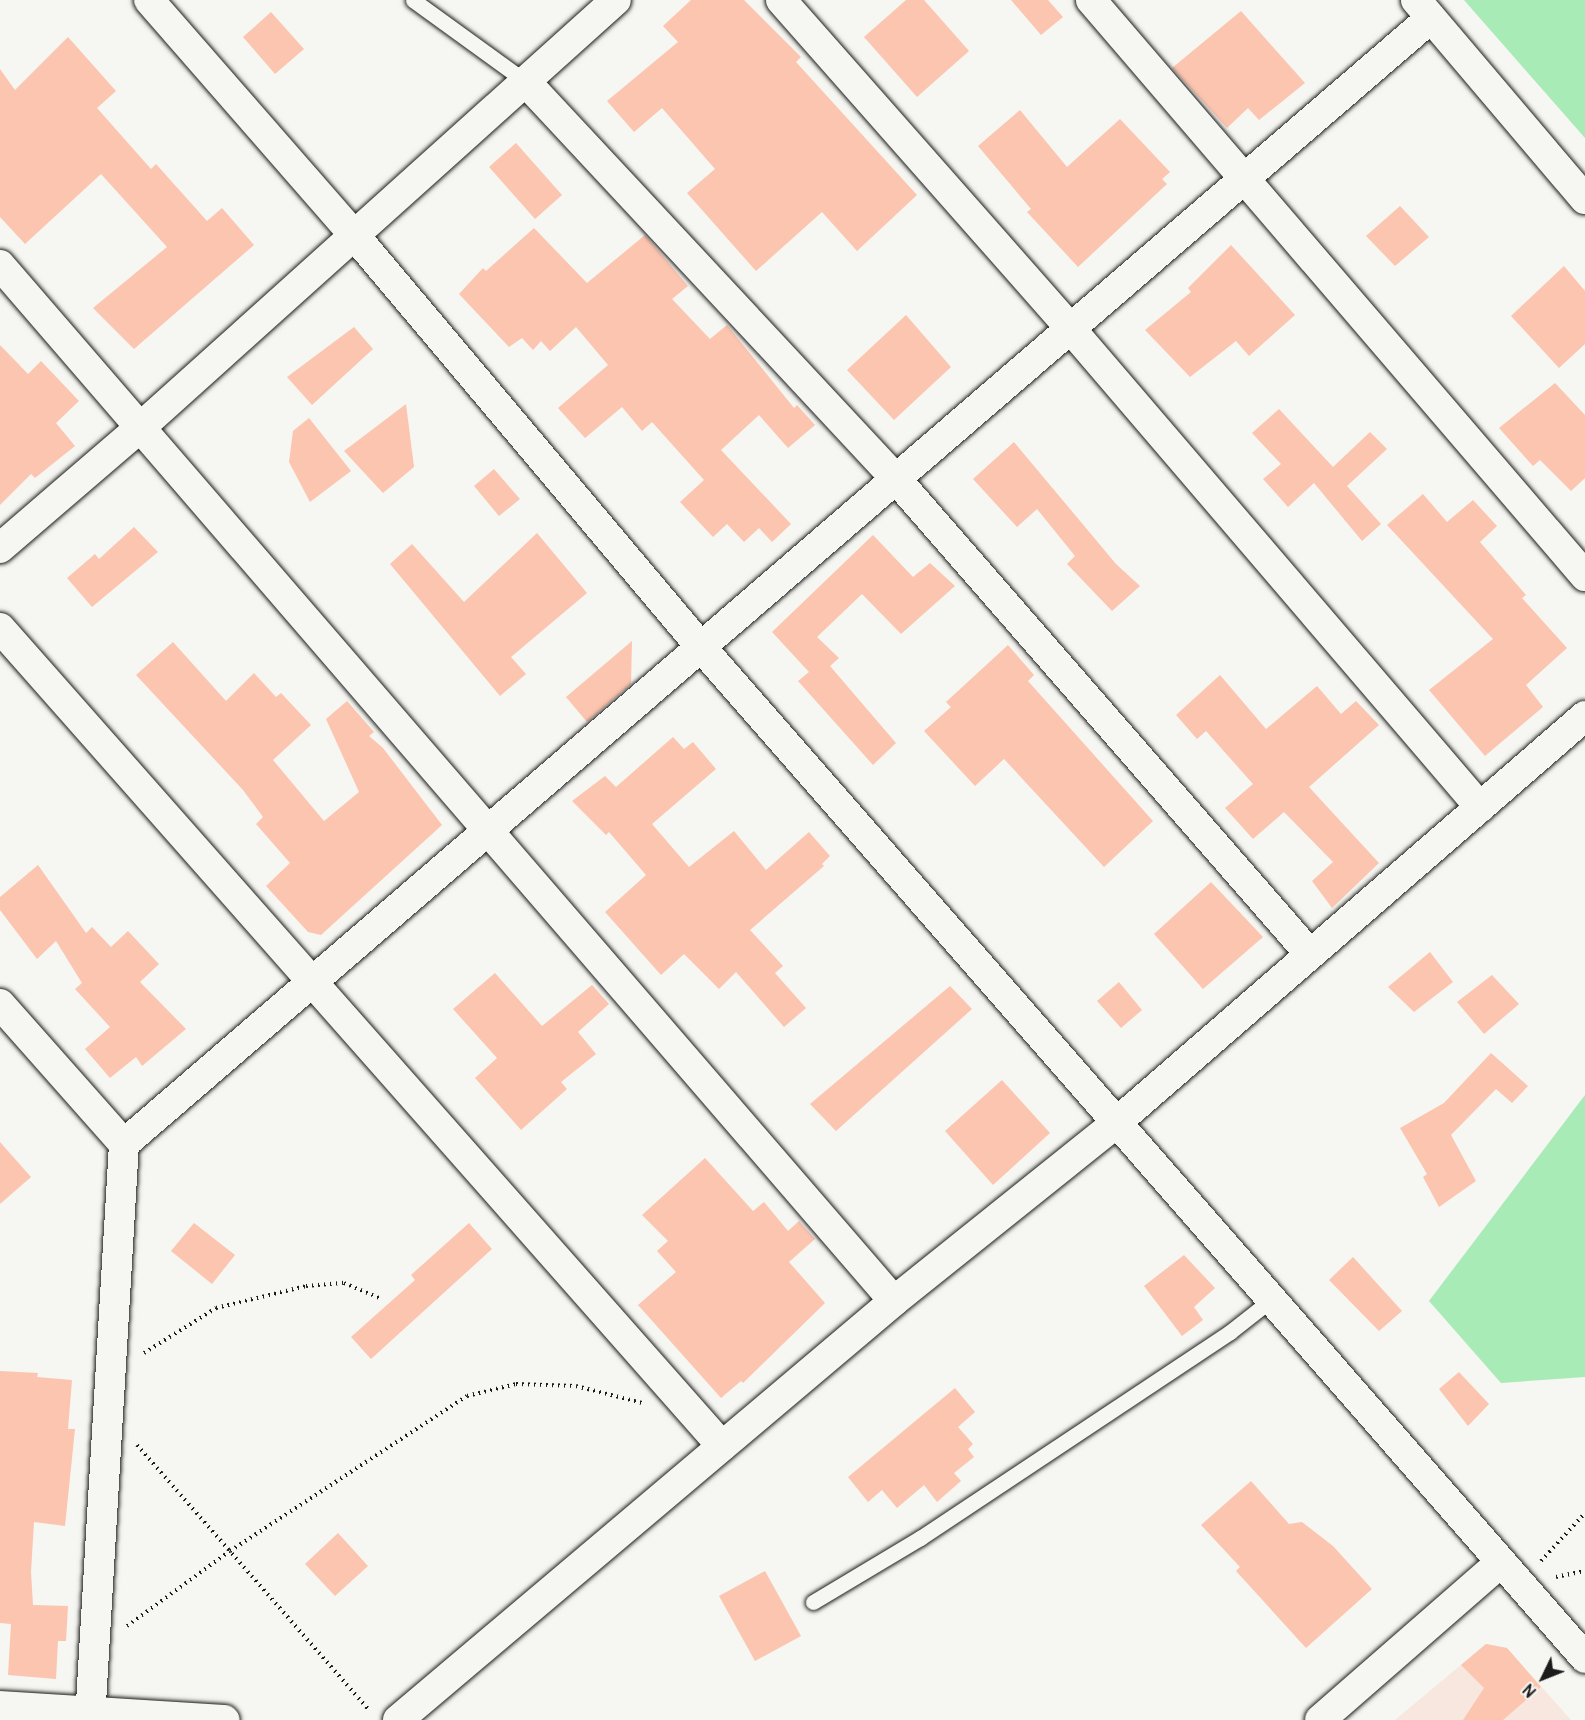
<!DOCTYPE html>
<html>
<head>
<meta charset="utf-8">
<style>
	body { margin:0 }
	#map { position:relative; width:1585px; height:1720px; overflow:hidden; background:#f6f6f2; font-family:Pangolin,sans-serif }
	div>[style] { position:absolute }
	.built>* { inset:0; background:#f8e7de }
	.green>* { inset:0; background:#a8ebb6 }
	.building>* { inset:0; background:#fcc5af }
	.path>* { height:4px; margin-top:-2px; transform-origin:0; background:repeating-linear-gradient(90deg,#1c1c1c 0 1.5px,transparent 0 6px) }
	.roads { filter:drop-shadow(0 0 2px #1c1c1c) drop-shadow(0 0 2px #1c1c1c) }
	.service>* { height:15px; margin:-7.5px; padding:0 7.5px; transform-origin:7.5px; border-radius:7.5px; background:#f6f6f2 }
	.minor>* { height:30px; margin:-15px; padding:0 15px; transform-origin:15px; border-radius:15px; background:#f6f6f2 }
	span { translate:-50% -50%; white-space:nowrap; text-align:center; line-height:1.15; -webkit-text-stroke:4.5px #f6f6f2; paint-order:stroke }
	.north { position:absolute; left:1513px; top:1648px; width:60px; height:60px; -webkit-text-stroke:4px #f6f6f2; paint-order:stroke; rotate:227deg; font-size:16px; font-weight:700; line-height:24px; text-align:center; color:#1c1c1c }
	.north::after { content:''; display:block; margin:auto; width:21px; height:27px; background:#1c1c1c; clip-path:polygon(50% 0,100% 100%,50% 72%,0 100%) }
</style>
</head>
<body>
<div id="map">
	<div class="built">
		<i style="clip-path:polygon(1486px 1644px,1507px 1648px,1571px 1720px,1395px 1720px)"></i>
	</div>
	<div class="green">
		<i style="clip-path:polygon(1464px 0,1585px 0,1585px 138px)"></i>
		<i style="clip-path:polygon(1585px 1095px,1585px 1377px,1501px 1383px,1429px 1301px)"></i>
	</div>
	<div class="building">
		<i style="clip-path:polygon(691px 0,744px 0,801px 57px,796px 62px,917px 195px,857px 251px,822px 212px,756px 271px,687px 193px,715px 169px,662px 108px,634px 132px,607px 101px,678px 42px,663px 26px)"></i>
		<i style="clip-path:polygon(906px 0,924px 0,969px 51px,917px 97px,864px 37px)"></i>
		<i style="clip-path:polygon(1011px 0,1048px 0,1063px 17px,1041px 35px)"></i>
		<i style="clip-path:polygon(1241px 11px,1305px 83px,1259px 120px,1248px 108px,1227px 128px,1172px 68px)"></i>
		<i style="clip-path:polygon(271px 12px,304px 49px,275px 74px,243px 37px)"></i>
		<i style="clip-path:polygon(68px 37px,116px 91px,97px 108px,151px 169px,156px 164px,207px 221px,222px 208px,254px 245px,134px 349px,93px 308px,167px 247px,101px 174px,25px 244px,0 217px,0 69px,15px 90px)"></i>
		<i style="clip-path:polygon(1020px 110px,1067px 167px,1120px 119px,1170px 172px,1162px 179px,1167px 184px,1078px 267px,1027px 212px,1031px 209px,978px 146px)"></i>
		<i style="clip-path:polygon(516px 143px,562px 195px,535px 219px,489px 167px)"></i>
		<i style="clip-path:polygon(1400px 206px,1429px 237px,1395px 266px,1366px 236px)"></i>
		<i style="clip-path:polygon(534px 228px,587px 283px,645px 235px,688px 286px,672px 299px,710px 339px,727px 325px,794px 408px,797px 405px,815px 425px,788px 448px,759px 415px,721px 450px,791px 524px,772px 542px,759px 528px,744px 542px,727px 524px,713px 537px,680px 502px,704px 480px,652px 422px,642px 431px,622px 407px,585px 438px,558px 408px,608px 365px,576px 327px,550px 351px,541px 341px,533px 350px,522px 338px,509px 347px,459px 294px,483px 268px,486px 271px)"></i>
		<i style="clip-path:polygon(1231px 245px,1295px 315px,1249px 356px,1236px 341px,1190px 377px,1145px 330px,1191px 292px,1188px 288px)"></i>
		<i style="clip-path:polygon(1564px 266px,1585px 291px,1585px 344px,1559px 368px,1511px 316px)"></i>
		<i style="clip-path:polygon(906px 315px,951px 367px,894px 420px,847px 370px)"></i>
		<i style="clip-path:polygon(354px 327px,373px 349px,312px 405px,287px 377px)"></i>
		<i style="clip-path:polygon(0 345px,28px 374px,41px 361px,79px 401px,56px 423px,75px 446px,35px 478px,31px 474px,0 505px)"></i>
		<i style="clip-path:polygon(1555px 383px,1585px 415px,1585px 478px,1571px 491px,1540px 460px,1533px 466px,1499px 428px)"></i>
		<i style="clip-path:polygon(406px 404px,414px 467px,383px 493px,344px 451px)"></i>
		<i style="clip-path:polygon(1279px 409px,1333px 467px,1370px 432px,1387px 449px,1347px 486px,1381px 524px,1362px 541px,1314px 483px,1288px 507px,1263px 479px,1281px 464px,1252px 433px)"></i>
		<i style="clip-path:polygon(309px 418px,351px 471px,310px 502px,289px 462px,293px 431px)"></i>
		<i style="clip-path:polygon(1014px 442px,1116px 564px,1140px 586px,1112px 611px,1067px 564px,1075px 556px,1037px 509px,1017px 527px,973px 479px)"></i>
		<i style="clip-path:polygon(494px 469px,520px 499px,499px 516px,474px 486px)"></i>
		<i style="clip-path:polygon(1423px 494px,1447px 522px,1473px 500px,1497px 526px,1480px 542px,1526px 595px,1522px 598px,1567px 648px,1526px 685px,1543px 707px,1485px 756px,1429px 690px,1493px 639px,1387px 525px)"></i>
		<i style="clip-path:polygon(134px 527px,158px 552px,92px 607px,67px 578px,95px 554px,99px 559px)"></i>
		<i style="clip-path:polygon(537px 533px,587px 593px,511px 657px,526px 674px,500px 696px,390px 564px,412px 544px,464px 602px)"></i>
		<i style="clip-path:polygon(873px 535px,913px 577px,930px 563px,955px 586px,901px 634px,862px 594px,817px 637px,839px 658px,830px 666px,896px 743px,873px 765px,798px 681px,809px 672px,772px 632px)"></i>
		<i style="clip-path:polygon(632px 641px,631px 684px,587px 722px,566px 697px)"></i>
		<i style="clip-path:polygon(173px 642px,226px 701px,254px 673px,276px 697px,281px 693px,311px 725px,273px 760px,324px 821px,359px 792px,326px 719px,347px 701px,374px 732px,369px 736px,383px 748px,442px 825px,321px 935px,308px 932px,266px 886px,290px 863px,256px 824px,263px 817px,243px 790px,136px 675px)"></i>
		<i style="clip-path:polygon(1008px 645px,1034px 675px,1028px 681px,1153px 821px,1104px 867px,1004px 759px,975px 786px,924px 731px,951px 707px,946px 702px)"></i>
		<i style="clip-path:polygon(1220px 675px,1266px 729px,1317px 686px,1341px 714px,1356px 701px,1379px 725px,1309px 787px,1379px 863px,1332px 908px,1312px 881px,1333px 862px,1284px 812px,1253px 839px,1225px 808px,1253px 784px,1206px 731px,1197px 739px,1176px 715px)"></i>
		<i style="clip-path:polygon(673px 737px,684px 749px,693px 742px,716px 769px,652px 824px,689px 867px,734px 831px,766px 870px,809px 832px,830px 856px,822px 864px,824px 866px,750px 930px,783px 966px,775px 973px,806px 1008px,784px 1027px,736px 972px,719px 989px,684px 954px,661px 975px,605px 912px,646px 875px,609px 832px,606px 835px,572px 801px,605px 776px,616px 787px)"></i>
		<i style="clip-path:polygon(38px 865px,86px 933px,92px 927px,111px 947px,128px 931px,159px 964px,140px 982px,186px 1029px,142px 1066px,136px 1057px,110px 1078px,85px 1049px,110px 1027px,75px 989px,82px 983px,56px 941px,37px 959px,0 910px,0 897px)"></i>
		<i style="clip-path:polygon(1211px 882px,1263px 937px,1203px 989px,1154px 934px)"></i>
		<i style="clip-path:polygon(1430px 952px,1453px 982px,1414px 1012px,1388px 987px)"></i>
		<i style="clip-path:polygon(495px 973px,542px 1026px,592px 985px,609px 1004px,578px 1032px,596px 1054px,561px 1082px,567px 1089px,521px 1130px,475px 1078px,497px 1058px,453px 1009px)"></i>
		<i style="clip-path:polygon(1492px 975px,1519px 1004px,1484px 1034px,1457px 1002px)"></i>
		<i style="clip-path:polygon(1119px 982px,1142px 1010px,1121px 1028px,1097px 1001px)"></i>
		<i style="clip-path:polygon(950px 986px,972px 1009px,836px 1131px,810px 1104px)"></i>
		<i style="clip-path:polygon(1491px 1053px,1528px 1086px,1512px 1103px,1496px 1089px,1451px 1135px,1476px 1181px,1439px 1207px,1423px 1177px,1427px 1174px,1400px 1128px,1444px 1103px)"></i>
		<i style="clip-path:polygon(1002px 1080px,1050px 1133px,993px 1185px,945px 1131px)"></i>
		<i style="clip-path:polygon(0 1142px,31px 1177px,0 1204px)"></i>
		<i style="clip-path:polygon(705px 1158px,753px 1211px,764px 1202px,788px 1231px,799px 1221px,815px 1239px,789px 1262px,825px 1303px,743px 1383px,741px 1381px,721px 1398px,638px 1305px,676px 1272px,657px 1251px,668px 1241px,642px 1215px)"></i>
		<i style="clip-path:polygon(194px 1223px,235px 1255px,212px 1284px,171px 1251px)"></i>
		<i style="clip-path:polygon(469px 1223px,492px 1249px,371px 1359px,351px 1337px,415px 1280px,411px 1275px)"></i>
		<i style="clip-path:polygon(1184px 1255px,1215px 1288px,1194px 1307px,1203px 1320px,1182px 1336px,1144px 1286px)"></i>
		<i style="clip-path:polygon(1353px 1257px,1402px 1311px,1379px 1331px,1329px 1280px)"></i>
		<i style="clip-path:polygon(0 1371px,38px 1373px,37px 1377px,72px 1380px,68px 1429px,75px 1429px,65px 1526px,34px 1522px,31px 1572px,33px 1605px,68px 1606px,66px 1641px,58px 1641px,56px 1679px,8px 1675px,11px 1624px,0 1623px)"></i>
		<i style="clip-path:polygon(1459px 1372px,1489px 1404px,1468px 1426px,1439px 1389px)"></i>
		<i style="clip-path:polygon(955px 1388px,975px 1412px,958px 1427px,973px 1444px,968px 1449px,974px 1457px,954px 1473px,961px 1481px,937px 1502px,924px 1485px,897px 1508px,882px 1490px,868px 1502px,848px 1477px)"></i>
		<i style="clip-path:polygon(1251px 1481px,1289px 1524px,1302px 1522px,1333px 1546px,1372px 1589px,1306px 1648px,1236px 1571px,1240px 1567px,1201px 1525px)"></i>
		<i style="clip-path:polygon(338px 1533px,368px 1566px,335px 1596px,305px 1564px)"></i>
		<i style="clip-path:polygon(765px 1571px,801px 1636px,755px 1661px,719px 1596px)"></i>
		<i style="clip-path:polygon(1486px 1644px,1507px 1648px,1541px 1687px,1503px 1720px,1463px 1720px,1484px 1688px,1461px 1665px)"></i>
	</div>
	<div class="path">
		<i style="left:144px;top:1353px;width:85px;rotate:-32deg"></i>
		<i style="left:216px;top:1308px;width:93px;rotate:-13.7deg"></i>
		<i style="left:306px;top:1286px;width:38px;rotate:-5deg"></i>
		<i style="left:344px;top:1283px;width:39px;rotate:23deg"></i>
		<i style="left:137px;top:1445px;width:352px;rotate:48.8deg"></i>
		<i style="left:1541px;top:1561px;width:65px;rotate:-47.5deg"></i>
		<i style="left:1556px;top:1577px;width:30px;rotate:-12deg"></i>
		<i style="left:127px;top:1626px;width:127px;rotate:-36.1deg"></i>
		<i style="left:230px;top:1551px;width:283px;rotate:-33.2deg"></i>
		<i style="left:467px;top:1396px;width:50px;rotate:-13.8deg"></i>
		<i style="left:516px;top:1384px;width:60px;rotate:1.9deg"></i>
		<i style="left:576px;top:1386px;width:68px;rotate:14.4deg"></i>
	</div>
	<div class="roads">
		<div class="service">
			<i style="left:413px;top:0;width:138px;rotate:35.9deg"></i>
			<i style="left:813px;top:1602px;width:125px;rotate:-30.9deg"></i>
			<i style="left:920px;top:1538px;width:372px;rotate:-33.6deg"></i>
			<i style="left:1230px;top:1332px;width:53px;rotate:-38.2deg"></i>
		</div>
		<div class="minor">
			<i style="left:149px;top:0;width:313px;rotate:48.9deg"></i>
			<i style="left:355px;top:236px;width:537px;rotate:49.91deg"></i>
			<i style="left:701px;top:647px;width:1343px;rotate:48.83deg"></i>
			<i style="left:781px;top:0;width:437px;rotate:48.6deg"></i>
			<i style="left:1070px;top:328px;width:631px;rotate:49.44deg"></i>
			<i style="left:1091px;top:0;width:759px;rotate:49.38deg"></i>
			<i style="left:1416px;top:0;width:261px;rotate:49.7deg"></i>
			<i style="left:525px;top:81px;width:544px;rotate:47.01deg"></i>
			<i style="left:896px;top:479px;width:630px;rotate:48.93deg"></i>
			<i style="left:0;top:265px;width:1368px;rotate:49.21deg"></i>
			<i style="left:0;top:548px;width:187px;rotate:-40.7deg"></i>
			<i style="left:142px;top:426px;width:637px;rotate:-41.95deg"></i>
			<i style="left:0;top:628px;width:1091px;rotate:48.57deg"></i>
			<i style="left:0;top:1004px;width:187px;rotate:48.5deg"></i>
			<i style="left:124px;top:1144px;width:577px;rotate:93.38deg"></i>
			<i style="left:124px;top:1144px;width:1725px;rotate:-40.75deg"></i>
			<i style="left:0;top:1706px;width:225px;rotate:3.6deg"></i>
			<i style="left:398px;top:1720px;width:649px;rotate:-40.19deg"></i>
			<i style="left:894px;top:1301px;width:285px;rotate:-38.7deg"></i>
			<i style="left:1116px;top:1123px;width:621px;rotate:-40.95deg"></i>
			<i style="left:1320px;top:1720px;width:240px;rotate:-41.1deg"></i>
		</div>
	</div>
	<div class="north">N</div>
</div>
</body>
</html>
